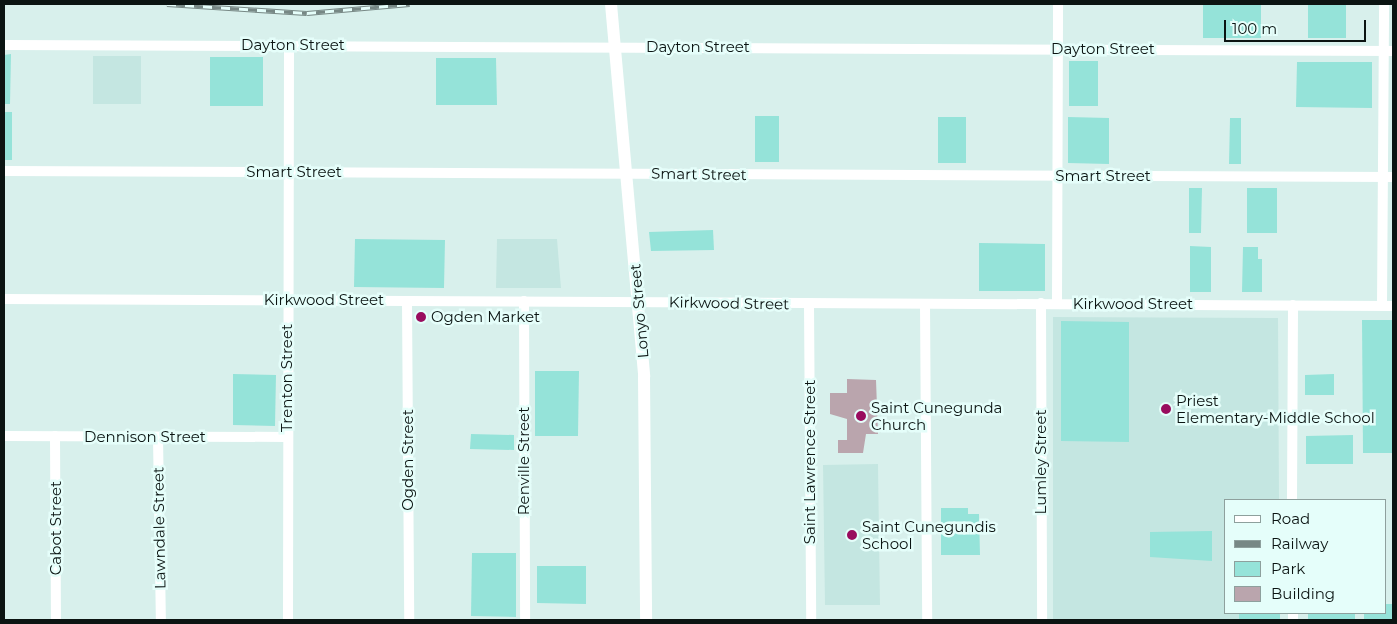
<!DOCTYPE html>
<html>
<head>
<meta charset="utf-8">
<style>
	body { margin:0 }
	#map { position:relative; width:1397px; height:624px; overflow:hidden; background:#d8f0ec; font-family:Montserrat,sans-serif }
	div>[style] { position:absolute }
	.built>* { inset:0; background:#c4e6e1 }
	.green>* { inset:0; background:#95e3d9 }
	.building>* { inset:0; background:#baa5ad }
	.minor>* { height:10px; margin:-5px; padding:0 5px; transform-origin:5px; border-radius:5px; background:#fff }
	.tertiary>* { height:12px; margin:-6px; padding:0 6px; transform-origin:6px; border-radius:6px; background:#fff }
	.rail>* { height:5px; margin-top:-2.5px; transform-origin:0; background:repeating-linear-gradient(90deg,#e5fefa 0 9px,#778885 0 18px); box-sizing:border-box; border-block:1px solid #778885 }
	.dots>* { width:14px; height:14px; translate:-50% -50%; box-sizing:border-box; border:2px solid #e5fefa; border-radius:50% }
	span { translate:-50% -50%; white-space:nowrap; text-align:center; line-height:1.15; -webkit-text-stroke:5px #e5fefa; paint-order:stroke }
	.street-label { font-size:15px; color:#0b1412 }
	.poi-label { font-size:15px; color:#0b1412 }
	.left { translate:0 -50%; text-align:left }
	.frame { position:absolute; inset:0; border:5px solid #0b1412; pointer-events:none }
	.legend { position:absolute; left:1224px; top:499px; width:162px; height:115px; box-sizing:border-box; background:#e5fefa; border:1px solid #8ea09d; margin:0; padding:6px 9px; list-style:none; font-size:15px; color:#0b1412 }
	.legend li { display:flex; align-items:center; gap:10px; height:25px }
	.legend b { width:25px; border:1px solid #8ea09d }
	.scale { position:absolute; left:1224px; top:20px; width:142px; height:22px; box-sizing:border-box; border:2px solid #0b1412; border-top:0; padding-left:6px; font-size:15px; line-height:18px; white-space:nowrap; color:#0b1412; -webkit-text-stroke:4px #e5fefa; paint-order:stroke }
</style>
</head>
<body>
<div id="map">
	<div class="built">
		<i style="clip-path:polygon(93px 56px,141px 56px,141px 104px,93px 104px)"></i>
		<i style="clip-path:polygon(497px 239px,557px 239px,561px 288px,496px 288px)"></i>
		<i style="clip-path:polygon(1053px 317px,1278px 318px,1279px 500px,1226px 500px,1226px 613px,1280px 613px,1280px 620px,1053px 620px)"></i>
		<i style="clip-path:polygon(878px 464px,880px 605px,825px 605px,823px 465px)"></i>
	</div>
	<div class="green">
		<i style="clip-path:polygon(1203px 4px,1261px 4px,1261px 38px,1203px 38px)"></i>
		<i style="clip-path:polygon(1308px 4px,1346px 4px,1346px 38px,1308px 38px)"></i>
		<i style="clip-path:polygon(11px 54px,10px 104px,4px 104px,4px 55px)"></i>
		<i style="clip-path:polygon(210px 57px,263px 57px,263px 106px,210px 106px)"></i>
		<i style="clip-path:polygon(436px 58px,496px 58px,497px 105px,436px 105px)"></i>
		<i style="clip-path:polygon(1069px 61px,1098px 61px,1098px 106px,1069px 106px)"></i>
		<i style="clip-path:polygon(1297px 62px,1372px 62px,1372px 108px,1296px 107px)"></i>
		<i style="clip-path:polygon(4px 112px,12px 112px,12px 160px,4px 160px)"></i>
		<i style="clip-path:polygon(755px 116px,779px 116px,779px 162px,755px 162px)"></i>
		<i style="clip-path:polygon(938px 117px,966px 117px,966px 163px,938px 163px)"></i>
		<i style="clip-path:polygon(1068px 117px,1109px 118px,1109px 164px,1068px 163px)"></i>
		<i style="clip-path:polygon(1230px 118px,1241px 118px,1241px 164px,1229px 164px)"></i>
		<i style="clip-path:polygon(1189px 188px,1202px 188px,1201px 233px,1189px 233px)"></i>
		<i style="clip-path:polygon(1247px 188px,1277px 188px,1277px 233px,1247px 233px)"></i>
		<i style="clip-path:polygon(713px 230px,714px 250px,651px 251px,649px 232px)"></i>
		<i style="clip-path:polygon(355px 239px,445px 240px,444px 288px,354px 287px)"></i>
		<i style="clip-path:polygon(979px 243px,1045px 244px,1045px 291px,979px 291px)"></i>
		<i style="clip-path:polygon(1190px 246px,1211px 247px,1211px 292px,1190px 292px)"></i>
		<i style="clip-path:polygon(1243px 247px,1258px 247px,1258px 259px,1262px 259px,1262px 292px,1242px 292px)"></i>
		<i style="clip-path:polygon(1362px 320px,1393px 320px,1393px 453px,1363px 453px)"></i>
		<i style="clip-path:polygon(1061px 321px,1129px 322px,1129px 442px,1061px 441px)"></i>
		<i style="clip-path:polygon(535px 371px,579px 371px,578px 436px,535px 436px)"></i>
		<i style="clip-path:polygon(233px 374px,276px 375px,275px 426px,233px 425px)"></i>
		<i style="clip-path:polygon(1334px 374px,1334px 395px,1305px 395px,1305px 375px)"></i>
		<i style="clip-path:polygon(471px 434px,514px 435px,514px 450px,470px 449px)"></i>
		<i style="clip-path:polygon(1353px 435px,1353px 464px,1306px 464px,1306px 436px)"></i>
		<i style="clip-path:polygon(941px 508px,968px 508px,968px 514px,979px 514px,980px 555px,941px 555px)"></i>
		<i style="clip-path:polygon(1212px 531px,1212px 561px,1150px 557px,1150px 532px)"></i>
		<i style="clip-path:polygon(472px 553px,516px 553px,516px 617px,471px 616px)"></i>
		<i style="clip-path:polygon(537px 566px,586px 566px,586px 604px,537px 603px)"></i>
		<i style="clip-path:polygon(1386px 604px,1393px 604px,1393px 620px,1364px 620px,1364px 613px,1386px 613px)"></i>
		<i style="clip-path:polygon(1239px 613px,1280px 613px,1280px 620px,1239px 620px)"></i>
		<i style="clip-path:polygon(1308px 613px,1355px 613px,1355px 620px,1308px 620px)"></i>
	</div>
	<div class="building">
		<i style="clip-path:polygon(847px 379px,876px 380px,878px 434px,866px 434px,863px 453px,838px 453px,838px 440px,847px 440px,847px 419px,830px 414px,830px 393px,847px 393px)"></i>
	</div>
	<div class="minor">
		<i style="left:4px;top:45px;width:1389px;rotate:0.25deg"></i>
		<i style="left:4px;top:171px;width:1389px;rotate:0.25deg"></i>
		<i style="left:4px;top:299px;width:1389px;rotate:0.29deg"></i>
		<i style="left:407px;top:301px;width:319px;rotate:89.6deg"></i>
		<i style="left:524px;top:301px;width:319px;rotate:89.8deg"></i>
		<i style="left:1041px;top:303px;width:317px;rotate:89.8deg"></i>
		<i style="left:809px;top:304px;width:316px;rotate:89.6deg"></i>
		<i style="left:925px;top:304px;width:316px;rotate:89.6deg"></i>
		<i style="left:1057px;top:304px;width:300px;rotate:-89.8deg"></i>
		<i style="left:1382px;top:306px;width:302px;rotate:-89.6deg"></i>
		<i style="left:4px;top:436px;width:283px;rotate:0.2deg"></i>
		<i style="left:55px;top:436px;width:184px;rotate:89.7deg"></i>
		<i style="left:158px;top:437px;width:183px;rotate:89.1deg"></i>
		<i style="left:1292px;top:500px;width:195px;rotate:-89.7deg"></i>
		<i style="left:1293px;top:613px;width:7px;rotate:90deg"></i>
		<i style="left:288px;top:620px;width:575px;rotate:-89.9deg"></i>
	</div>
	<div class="tertiary">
		<i style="left:611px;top:4px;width:374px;rotate:84.9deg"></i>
		<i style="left:644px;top:377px;width:243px;rotate:89.5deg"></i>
	</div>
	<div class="rail">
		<i style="left:167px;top:4px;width:140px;rotate:3.7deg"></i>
		<i style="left:307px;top:13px;width:103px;rotate:-5deg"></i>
	</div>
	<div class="dots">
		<i style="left:421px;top:317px;background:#990c5e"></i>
		<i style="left:1166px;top:409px;background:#990c5e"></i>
		<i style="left:861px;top:416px;background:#990c5e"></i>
		<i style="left:852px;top:535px;background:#990c5e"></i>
	</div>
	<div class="street-label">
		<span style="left:293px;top:45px">Dayton Street</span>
		<span style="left:698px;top:47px">Dayton Street</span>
		<span style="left:1103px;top:49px">Dayton Street</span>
		<span style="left:294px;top:172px">Smart Street</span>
		<span style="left:699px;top:174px;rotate:1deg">Smart Street</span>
		<span style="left:1103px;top:176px">Smart Street</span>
		<span style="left:324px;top:300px">Kirkwood Street</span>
		<span style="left:729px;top:303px;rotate:1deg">Kirkwood Street</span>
		<span style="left:1133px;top:304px">Kirkwood Street</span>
		<span style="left:639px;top:311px;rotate:-95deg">Lonyo Street</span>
		<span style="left:287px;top:378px;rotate:-90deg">Trenton Street</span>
		<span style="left:145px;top:437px">Dennison Street</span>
		<span style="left:408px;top:460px;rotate:-90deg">Ogden Street</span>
		<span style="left:524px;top:461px;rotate:-90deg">Renville Street</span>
		<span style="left:810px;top:462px;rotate:-90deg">Saint Lawrence Street</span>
		<span style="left:1041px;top:462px;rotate:-90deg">Lumley Street</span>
		<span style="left:56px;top:528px;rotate:-90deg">Cabot Street</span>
		<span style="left:159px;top:528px;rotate:-91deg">Lawndale Street</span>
	</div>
	<div class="poi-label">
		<span class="left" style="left:431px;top:317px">Ogden Market</span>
		<span class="left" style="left:1176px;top:409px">Priest<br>Elementary‑Middle School</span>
		<span class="left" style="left:871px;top:416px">Saint Cunegunda<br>Church</span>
		<span class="left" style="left:862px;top:535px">Saint Cunegundis<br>School</span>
	</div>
	<div class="frame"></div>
	<ul class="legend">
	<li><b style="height:6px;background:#fff"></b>Road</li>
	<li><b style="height:6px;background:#778885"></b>Railway</li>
	<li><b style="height:14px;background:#95e3d9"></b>Park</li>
	<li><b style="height:14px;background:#baa5ad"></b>Building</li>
	</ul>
	<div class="scale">100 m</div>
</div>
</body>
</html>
